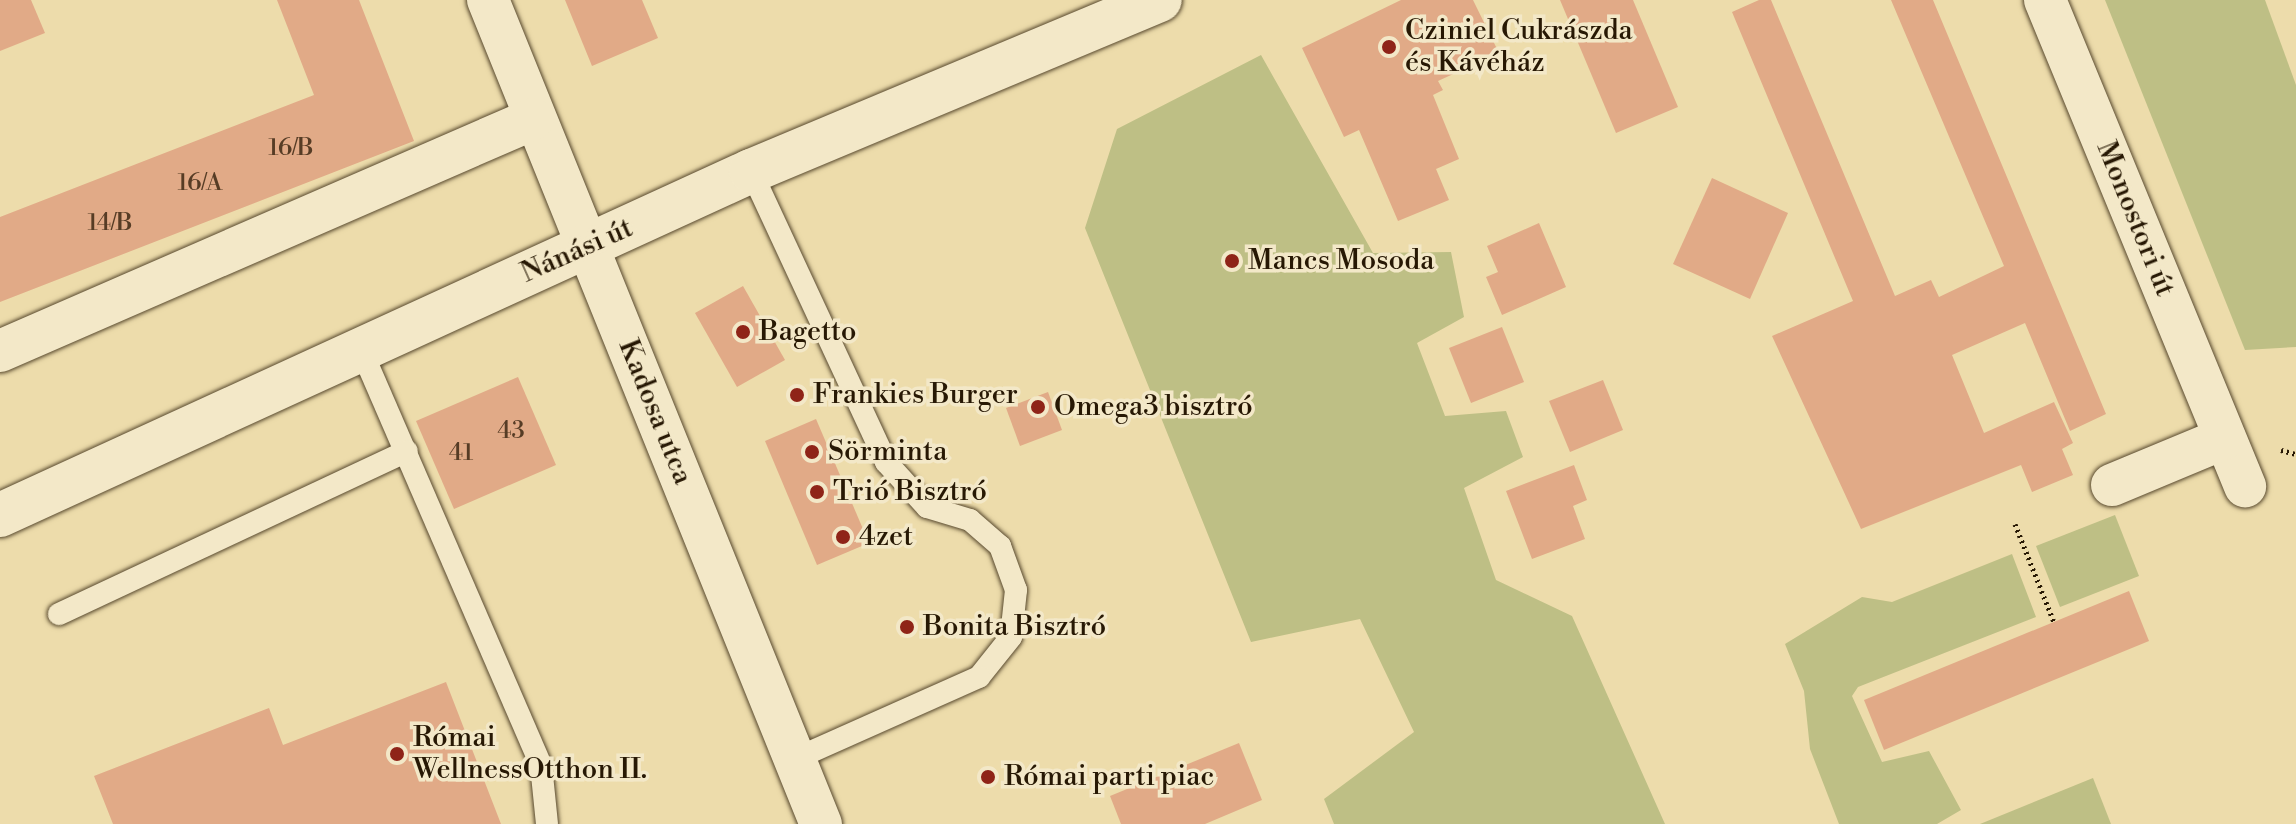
<!DOCTYPE html>
<html>
<head>
<meta charset="utf-8">
<style>
	body { margin:0 }
	#map { position:relative; width:2296px; height:824px; overflow:hidden; background:#eddcab; font-family:"Libre Bodoni",serif }
	div>[style] { position:absolute }
	.green>* { inset:0; background:#bebf85 }
	.building>* { inset:0; background:#e1aa87 }
	.path>* { height:5px; margin-top:-2.5px; transform-origin:0; background:repeating-linear-gradient(90deg,#271804 0 2px,transparent 0 6px) }
	.roads { filter:drop-shadow(0 0 2px #58492e) drop-shadow(0 0 2px #58492e) }
	.lane>* { height:22px; margin:-11px; padding:0 11px; transform-origin:11px; border-radius:11px; background:#f3e8c8 }
	.street>* { height:42px; margin:-21px; padding:0 21px; transform-origin:21px; border-radius:21px; background:#f3e8c8 }
	.secondary>* { height:44px; margin:-22px; padding:0 22px; transform-origin:22px; border-radius:22px; background:#f3e8c8 }
	.dots>* { width:22px; height:22px; translate:-50% -50%; box-sizing:border-box; border:4px solid #f3e8c8; border-radius:50% }
	span { translate:-50% -50%; white-space:nowrap; text-align:center; line-height:1.15; -webkit-text-stroke:7px #f3e8c8; paint-order:stroke }
	.number-label { font-size:24px; color:#563c25 }
	.number-label span { -webkit-text-stroke-width:0 }
	.poi-label { font-size:28px; color:#271804 }
	.left { translate:0 -50%; text-align:left }
	.street-label { font-size:28px; color:#271804 }
</style>
</head>
<body>
<div id="map">
	<div class="green">
		<i style="clip-path:polygon(2105px 0,2265px 0,2296px 85px,2296px 347px,2245px 350px)"></i>
		<i style="clip-path:polygon(1261px 55px,1373px 253px,1451px 252px,1464px 317px,1417px 343px,1445px 416px,1506px 411px,1523px 457px,1464px 488px,1496px 580px,1572px 616px,1665px 824px,1334px 824px,1324px 799px,1414px 732px,1360px 619px,1251px 642px,1085px 228px,1117px 129px)"></i>
		<i style="clip-path:polygon(2115px 515px,2139px 576px,2060px 607px,2036px 546px)"></i>
		<i style="clip-path:polygon(2012px 554px,2036px 617px,1858px 687px,1852px 696px,1882px 762px,1929px 751px,1961px 810px,1937px 824px,1839px 824px,1810px 749px,1804px 691px,1785px 644px,1862px 597px,1892px 602px)"></i>
		<i style="clip-path:polygon(2093px 778px,2111px 824px,1980px 824px)"></i>
	</div>
	<div class="building">
		<i style="clip-path:polygon(0 0,31px 0,45px 33px,0 51px)"></i>
		<i style="clip-path:polygon(277px 0,359px 0,414px 141px,0 302px,0 217px,314px 95px)"></i>
		<i style="clip-path:polygon(565px 0,642px 0,658px 38px,592px 66px)"></i>
		<i style="clip-path:polygon(1401px 0,1473px 0,1499px 53px,1438px 81px,1443px 90px,1433px 95px,1459px 159px,1436px 169px,1449px 200px,1398px 221px,1359px 130px,1344px 137px,1302px 48px)"></i>
		<i style="clip-path:polygon(1560px 0,1633px 0,1678px 107px,1616px 133px)"></i>
		<i style="clip-path:polygon(1759px 0,1771px 0,1895px 296px,1931px 280px,1939px 297px,2004px 266px,1891px 0,1933px 0,2106px 414px,2070px 431px,2025px 323px,1952px 355px,1984px 433px,2054px 402px,2073px 443px,2062px 449px,2073px 475px,2032px 492px,2021px 465px,1861px 529px,1772px 336px,1853px 301px,1732px 12px)"></i>
		<i style="clip-path:polygon(1712px 178px,1788px 213px,1750px 299px,1673px 264px)"></i>
		<i style="clip-path:polygon(1539px 223px,1566px 287px,1502px 315px,1486px 277px,1498px 272px,1487px 246px)"></i>
		<i style="clip-path:polygon(743px 286px,785px 360px,737px 387px,695px 313px)"></i>
		<i style="clip-path:polygon(1502px 327px,1524px 382px,1471px 403px,1449px 348px)"></i>
		<i style="clip-path:polygon(518px 377px,556px 465px,454px 509px,416px 421px)"></i>
		<i style="clip-path:polygon(1603px 380px,1623px 430px,1570px 452px,1549px 401px)"></i>
		<i style="clip-path:polygon(1048px 392px,1062px 430px,1020px 446px,1006px 408px)"></i>
		<i style="clip-path:polygon(816px 419px,869px 543px,817px 565px,765px 441px)"></i>
		<i style="clip-path:polygon(1574px 465px,1587px 500px,1573px 506px,1585px 539px,1532px 559px,1506px 491px)"></i>
		<i style="clip-path:polygon(2129px 591px,2149px 641px,1884px 750px,1864px 700px)"></i>
		<i style="clip-path:polygon(446px 682px,501px 824px,113px 824px,94px 776px,269px 708px,283px 745px)"></i>
		<i style="clip-path:polygon(1239px 743px,1262px 800px,1205px 824px,1121px 824px,1110px 796px)"></i>
	</div>
	<div class="path">
		<i style="left:2281px;top:450px;width:16px;rotate:15deg"></i>
		<i style="left:2015px;top:524px;width:105px;rotate:68.3deg"></i>
	</div>
	<div class="roads">
		<div class="lane">
			<i style="left:751px;top:171px;width:321px;rotate:65.1deg"></i>
			<i style="left:886px;top:462px;width:61px;rotate:47.7deg"></i>
			<i style="left:927px;top:507px;width:45px;rotate:16.8deg"></i>
			<i style="left:970px;top:520px;width:40px;rotate:41deg"></i>
			<i style="left:1000px;top:546px;width:47px;rotate:70deg"></i>
			<i style="left:1016px;top:590px;width:47px;rotate:96.1deg"></i>
			<i style="left:1011px;top:637px;width:51px;rotate:128.7deg"></i>
			<i style="left:979px;top:677px;width:201px;rotate:156deg"></i>
			<i style="left:360px;top:347px;width:456px;rotate:66.6deg"></i>
			<i style="left:541px;top:765px;width:59px;rotate:84.2deg"></i>
			<i style="left:59px;top:614px;width:384px;rotate:-25.1deg"></i>
		</div>
		<div class="street">
			<i style="left:488px;top:0;width:889px;rotate:68deg"></i>
			<i style="left:2045px;top:0;width:526px;rotate:67.63deg"></i>
			<i style="left:0;top:351px;width:581px;rotate:-23.52deg"></i>
			<i style="left:2112px;top:485px;width:122px;rotate:-22.6deg"></i>
		</div>
		<div class="secondary">
			<i style="left:0;top:515px;width:826px;rotate:-24.61deg"></i>
			<i style="left:751px;top:171px;width:443px;rotate:-22.7deg"></i>
		</div>
	</div>
	<div class="dots">
		<i style="left:1389px;top:47px;background:#8f2418"></i>
		<i style="left:1232px;top:261px;background:#8f2418"></i>
		<i style="left:743px;top:332px;background:#8f2418"></i>
		<i style="left:797px;top:395px;background:#8f2418"></i>
		<i style="left:1038px;top:407px;background:#8f2418"></i>
		<i style="left:812px;top:452px;background:#8f2418"></i>
		<i style="left:817px;top:492px;background:#8f2418"></i>
		<i style="left:843px;top:537px;background:#8f2418"></i>
		<i style="left:907px;top:627px;background:#8f2418"></i>
		<i style="left:397px;top:754px;background:#8f2418"></i>
		<i style="left:988px;top:777px;background:#8f2418"></i>
	</div>
	<div class="number-label">
		<span style="left:291px;top:149px">16/B</span>
		<span style="left:200px;top:184px">16/A</span>
		<span style="left:110px;top:224px">14/B</span>
		<span style="left:511px;top:432px">43</span>
		<span style="left:461px;top:454px">41</span>
	</div>
	<div class="poi-label">
		<span class="left" style="left:1405px;top:47px">Cziniel Cukrászda<br>és Kávéház</span>
		<span class="left" style="left:1248px;top:261px">Mancs Mosoda</span>
		<span class="left" style="left:759px;top:332px">Bagetto</span>
		<span class="left" style="left:813px;top:395px">Frankies Burger</span>
		<span class="left" style="left:1054px;top:407px">Omega3 bisztró</span>
		<span class="left" style="left:828px;top:452px">Sörminta</span>
		<span class="left" style="left:833px;top:492px">Trió Bisztró</span>
		<span class="left" style="left:859px;top:537px">4zet</span>
		<span class="left" style="left:923px;top:627px">Bonita Bisztró</span>
		<span class="left" style="left:413px;top:754px">Római<br>WellnessOtthon II.</span>
		<span class="left" style="left:1004px;top:777px">Római parti piac</span>
	</div>
	<div class="street-label">
		<span style="left:2135px;top:219px;rotate:68deg">Monostori út</span>
		<span style="left:577px;top:251px;rotate:-24deg">Nánási út</span>
		<span style="left:655px;top:412px;rotate:68deg">Kadosa utca</span>
	</div>
</div>
</body>
</html>
